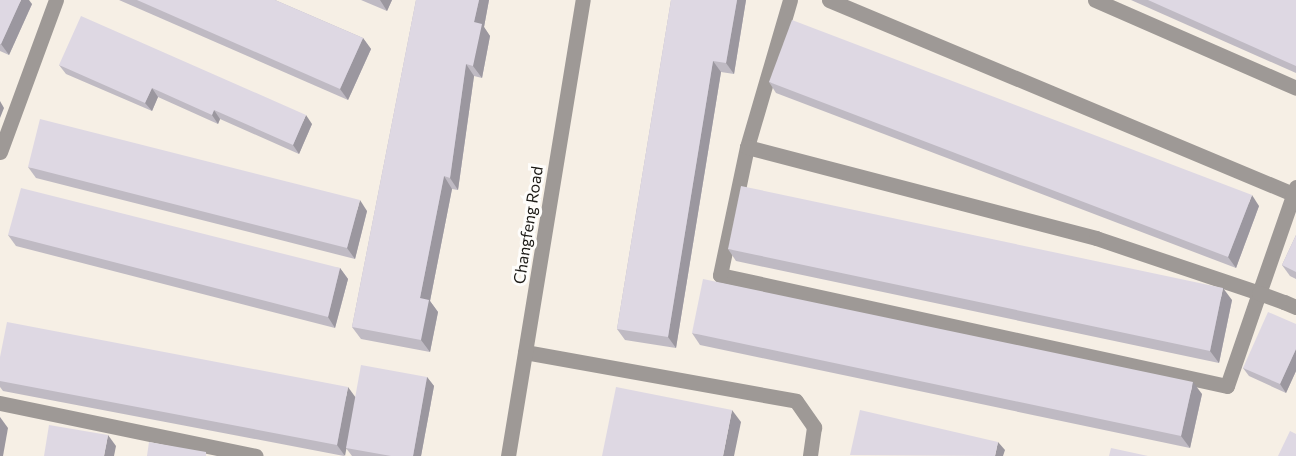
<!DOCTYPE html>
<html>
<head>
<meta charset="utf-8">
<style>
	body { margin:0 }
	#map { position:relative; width:1296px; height:456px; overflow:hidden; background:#f6efe5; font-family:Commissioner,sans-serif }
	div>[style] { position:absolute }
	.minor>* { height:15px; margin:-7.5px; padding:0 7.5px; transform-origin:7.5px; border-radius:7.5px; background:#9e9996 }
	.wall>* { inset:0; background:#bfbac3 }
	.shaded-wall>* { inset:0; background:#9b979f }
	.building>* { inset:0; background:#ded8e3 }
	span { translate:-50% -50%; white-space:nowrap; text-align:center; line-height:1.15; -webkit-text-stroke:6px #fefdfb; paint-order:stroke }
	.street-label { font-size:16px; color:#1c1a16 }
</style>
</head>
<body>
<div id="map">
	<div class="minor">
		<i style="left:829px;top:0;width:503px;rotate:22.69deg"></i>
		<i style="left:1095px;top:0;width:219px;rotate:23.6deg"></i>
		<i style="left:747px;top:147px;width:153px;rotate:-73.7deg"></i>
		<i style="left:0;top:152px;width:162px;rotate:-69.8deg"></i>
		<i style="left:1296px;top:187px;width:112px;rotate:109.2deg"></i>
		<i style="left:1259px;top:293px;width:98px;rotate:109deg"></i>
		<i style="left:1227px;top:386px;width:519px;rotate:-167.65deg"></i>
		<i style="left:720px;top:275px;width:131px;rotate:-78.1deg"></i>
		<i style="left:747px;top:147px;width:361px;rotate:14.6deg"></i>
		<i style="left:1096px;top:238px;width:172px;rotate:18.6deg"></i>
		<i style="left:1259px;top:293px;width:27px;rotate:20deg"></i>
		<i style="left:1284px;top:302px;width:13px;rotate:23deg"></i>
		<i style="left:525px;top:352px;width:275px;rotate:10.2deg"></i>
		<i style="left:796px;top:401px;width:32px;rotate:55deg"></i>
		<i style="left:814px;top:427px;width:29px;rotate:98deg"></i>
		<i style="left:0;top:403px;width:261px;rotate:11.7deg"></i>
		<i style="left:508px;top:456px;width:462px;rotate:-80.7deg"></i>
	</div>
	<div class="wall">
		<i style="clip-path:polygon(0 0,32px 4px,9px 55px,0 51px)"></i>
		<i style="clip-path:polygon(119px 0,275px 0,363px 38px,371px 49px,348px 100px)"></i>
		<i style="clip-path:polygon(361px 0,392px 0,387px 11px)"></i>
		<i style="clip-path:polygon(416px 0,489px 0,484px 27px,490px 36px,482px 78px,474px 76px,458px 190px,452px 189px,430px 301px,438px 312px,430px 352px,361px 339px,352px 327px)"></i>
		<i style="clip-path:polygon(671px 0,746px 0,734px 74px,721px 72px,676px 348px,625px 340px,617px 329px)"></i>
		<i style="clip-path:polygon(1131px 0,1296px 0,1296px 73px)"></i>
		<i style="clip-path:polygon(59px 65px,312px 124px,299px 154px,220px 119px,218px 124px,158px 97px,152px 111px,66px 74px)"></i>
		<i style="clip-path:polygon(769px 82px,1259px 206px,1236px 268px,776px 93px)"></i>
		<i style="clip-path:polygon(28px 167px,367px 211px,355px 259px,36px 178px)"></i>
		<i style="clip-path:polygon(8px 235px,340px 268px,348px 279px,335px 328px,16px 246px)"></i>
		<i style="clip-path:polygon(1296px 235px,1296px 279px,1290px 276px,1282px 265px)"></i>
		<i style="clip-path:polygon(728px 249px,1232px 300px,1219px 363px,736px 261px)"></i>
		<i style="clip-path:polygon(1296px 324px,1296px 371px,1286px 393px,1249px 376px,1243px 368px)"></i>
		<i style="clip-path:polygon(692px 333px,1202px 394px,1190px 448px,700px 345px)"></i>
		<i style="clip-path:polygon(0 357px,355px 397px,427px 377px,434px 386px,421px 456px,352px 456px,346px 448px,349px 435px,344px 456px,3px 391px,0 387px)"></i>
	</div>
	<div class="shaded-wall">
		<i style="clip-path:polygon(21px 0,29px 0,32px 4px,9px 55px,1px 44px)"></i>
		<i style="clip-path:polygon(380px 0,392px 0,387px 11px)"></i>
		<i style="clip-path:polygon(479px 0,489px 0,484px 27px,490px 36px,482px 78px,473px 66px,474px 22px)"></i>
		<i style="clip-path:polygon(737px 0,746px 0,734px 74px,726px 63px)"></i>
		<i style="clip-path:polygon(363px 38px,371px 49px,348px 100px,340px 89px)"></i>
		<i style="clip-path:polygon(713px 61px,721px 72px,676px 348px,668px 337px)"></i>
		<i style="clip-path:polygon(466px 64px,474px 76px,458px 190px,450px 178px)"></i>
		<i style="clip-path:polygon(152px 88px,158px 97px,152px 111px,145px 103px)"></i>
		<i style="clip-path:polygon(0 101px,4px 108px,0 118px)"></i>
		<i style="clip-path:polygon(214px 110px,220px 119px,218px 124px,212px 115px)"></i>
		<i style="clip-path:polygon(306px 115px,312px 124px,299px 154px,293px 145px)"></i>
		<i style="clip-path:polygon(444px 176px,452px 189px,430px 301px,438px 312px,430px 352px,421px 340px,420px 298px)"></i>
		<i style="clip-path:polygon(1252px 195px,1259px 206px,1236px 268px,1228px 257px)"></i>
		<i style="clip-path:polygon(360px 200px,367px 211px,355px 259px,347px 248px)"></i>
		<i style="clip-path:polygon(340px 268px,348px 279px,335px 328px,328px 317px)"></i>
		<i style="clip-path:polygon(1223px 288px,1232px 300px,1219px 363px,1210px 351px)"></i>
		<i style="clip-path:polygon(1296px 349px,1296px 371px,1286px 393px,1280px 384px)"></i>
		<i style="clip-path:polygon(427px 377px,434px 386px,421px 456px,413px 456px)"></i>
		<i style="clip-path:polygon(1193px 382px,1202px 394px,1190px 448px,1181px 436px)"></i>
		<i style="clip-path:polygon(348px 387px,356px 398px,345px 456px,337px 445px)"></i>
		<i style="clip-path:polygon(732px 410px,741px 422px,734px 456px,723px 456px)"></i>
		<i style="clip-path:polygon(0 417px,8px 428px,3px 456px,0 456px)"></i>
		<i style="clip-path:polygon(108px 435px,116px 446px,114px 456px,104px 456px)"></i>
		<i style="clip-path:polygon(998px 442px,1005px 450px,1003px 456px,995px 456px)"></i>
	</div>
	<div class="building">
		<i style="clip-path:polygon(0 0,21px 0,1px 44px,0 44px)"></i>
		<i style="clip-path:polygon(137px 0,275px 0,363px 38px,340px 89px)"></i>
		<i style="clip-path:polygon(416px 0,479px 0,474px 22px,482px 24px,473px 66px,466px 64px,450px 178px,444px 176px,420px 298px,429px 300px,421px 340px,352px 327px)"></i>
		<i style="clip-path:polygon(671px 0,737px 0,726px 63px,713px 61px,668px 337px,617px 329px)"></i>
		<i style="clip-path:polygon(1148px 0,1296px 0,1296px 66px)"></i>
		<i style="clip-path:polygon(81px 16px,306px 115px,293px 145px,214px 110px,212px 115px,152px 88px,145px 103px,59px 65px)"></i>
		<i style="clip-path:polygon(792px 20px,1252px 195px,1228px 257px,769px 82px)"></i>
		<i style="clip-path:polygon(40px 119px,360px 200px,347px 248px,28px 167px)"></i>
		<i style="clip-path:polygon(741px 186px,1223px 288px,1210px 351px,728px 249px)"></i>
		<i style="clip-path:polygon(21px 188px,340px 268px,328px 317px,8px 235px)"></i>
		<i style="clip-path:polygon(1296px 235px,1296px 272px,1282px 265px)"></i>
		<i style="clip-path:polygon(703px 279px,1193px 382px,1181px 436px,692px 333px)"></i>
		<i style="clip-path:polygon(1268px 312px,1296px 324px,1296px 349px,1280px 384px,1243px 368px)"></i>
		<i style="clip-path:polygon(7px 322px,348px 387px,337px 445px,0 381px,0 357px)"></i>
		<i style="clip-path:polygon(361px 365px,427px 377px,413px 456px,391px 456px,346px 448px)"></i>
		<i style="clip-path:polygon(616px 387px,732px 410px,723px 456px,602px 456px)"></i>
		<i style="clip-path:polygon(860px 410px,998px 442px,995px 456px,850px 455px)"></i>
		<i style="clip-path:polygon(49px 425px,108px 435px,104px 456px,44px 456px)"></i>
		<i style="clip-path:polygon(1290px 431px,1296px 434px,1296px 456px,1278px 456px)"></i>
		<i style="clip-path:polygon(149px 442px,206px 452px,206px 456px,147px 456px)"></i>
		<i style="clip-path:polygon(1111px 448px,1148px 456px,1109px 456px)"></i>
	</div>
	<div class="street-label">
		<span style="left:528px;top:225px;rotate:-81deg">Changfeng Road</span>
	</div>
</div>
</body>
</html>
